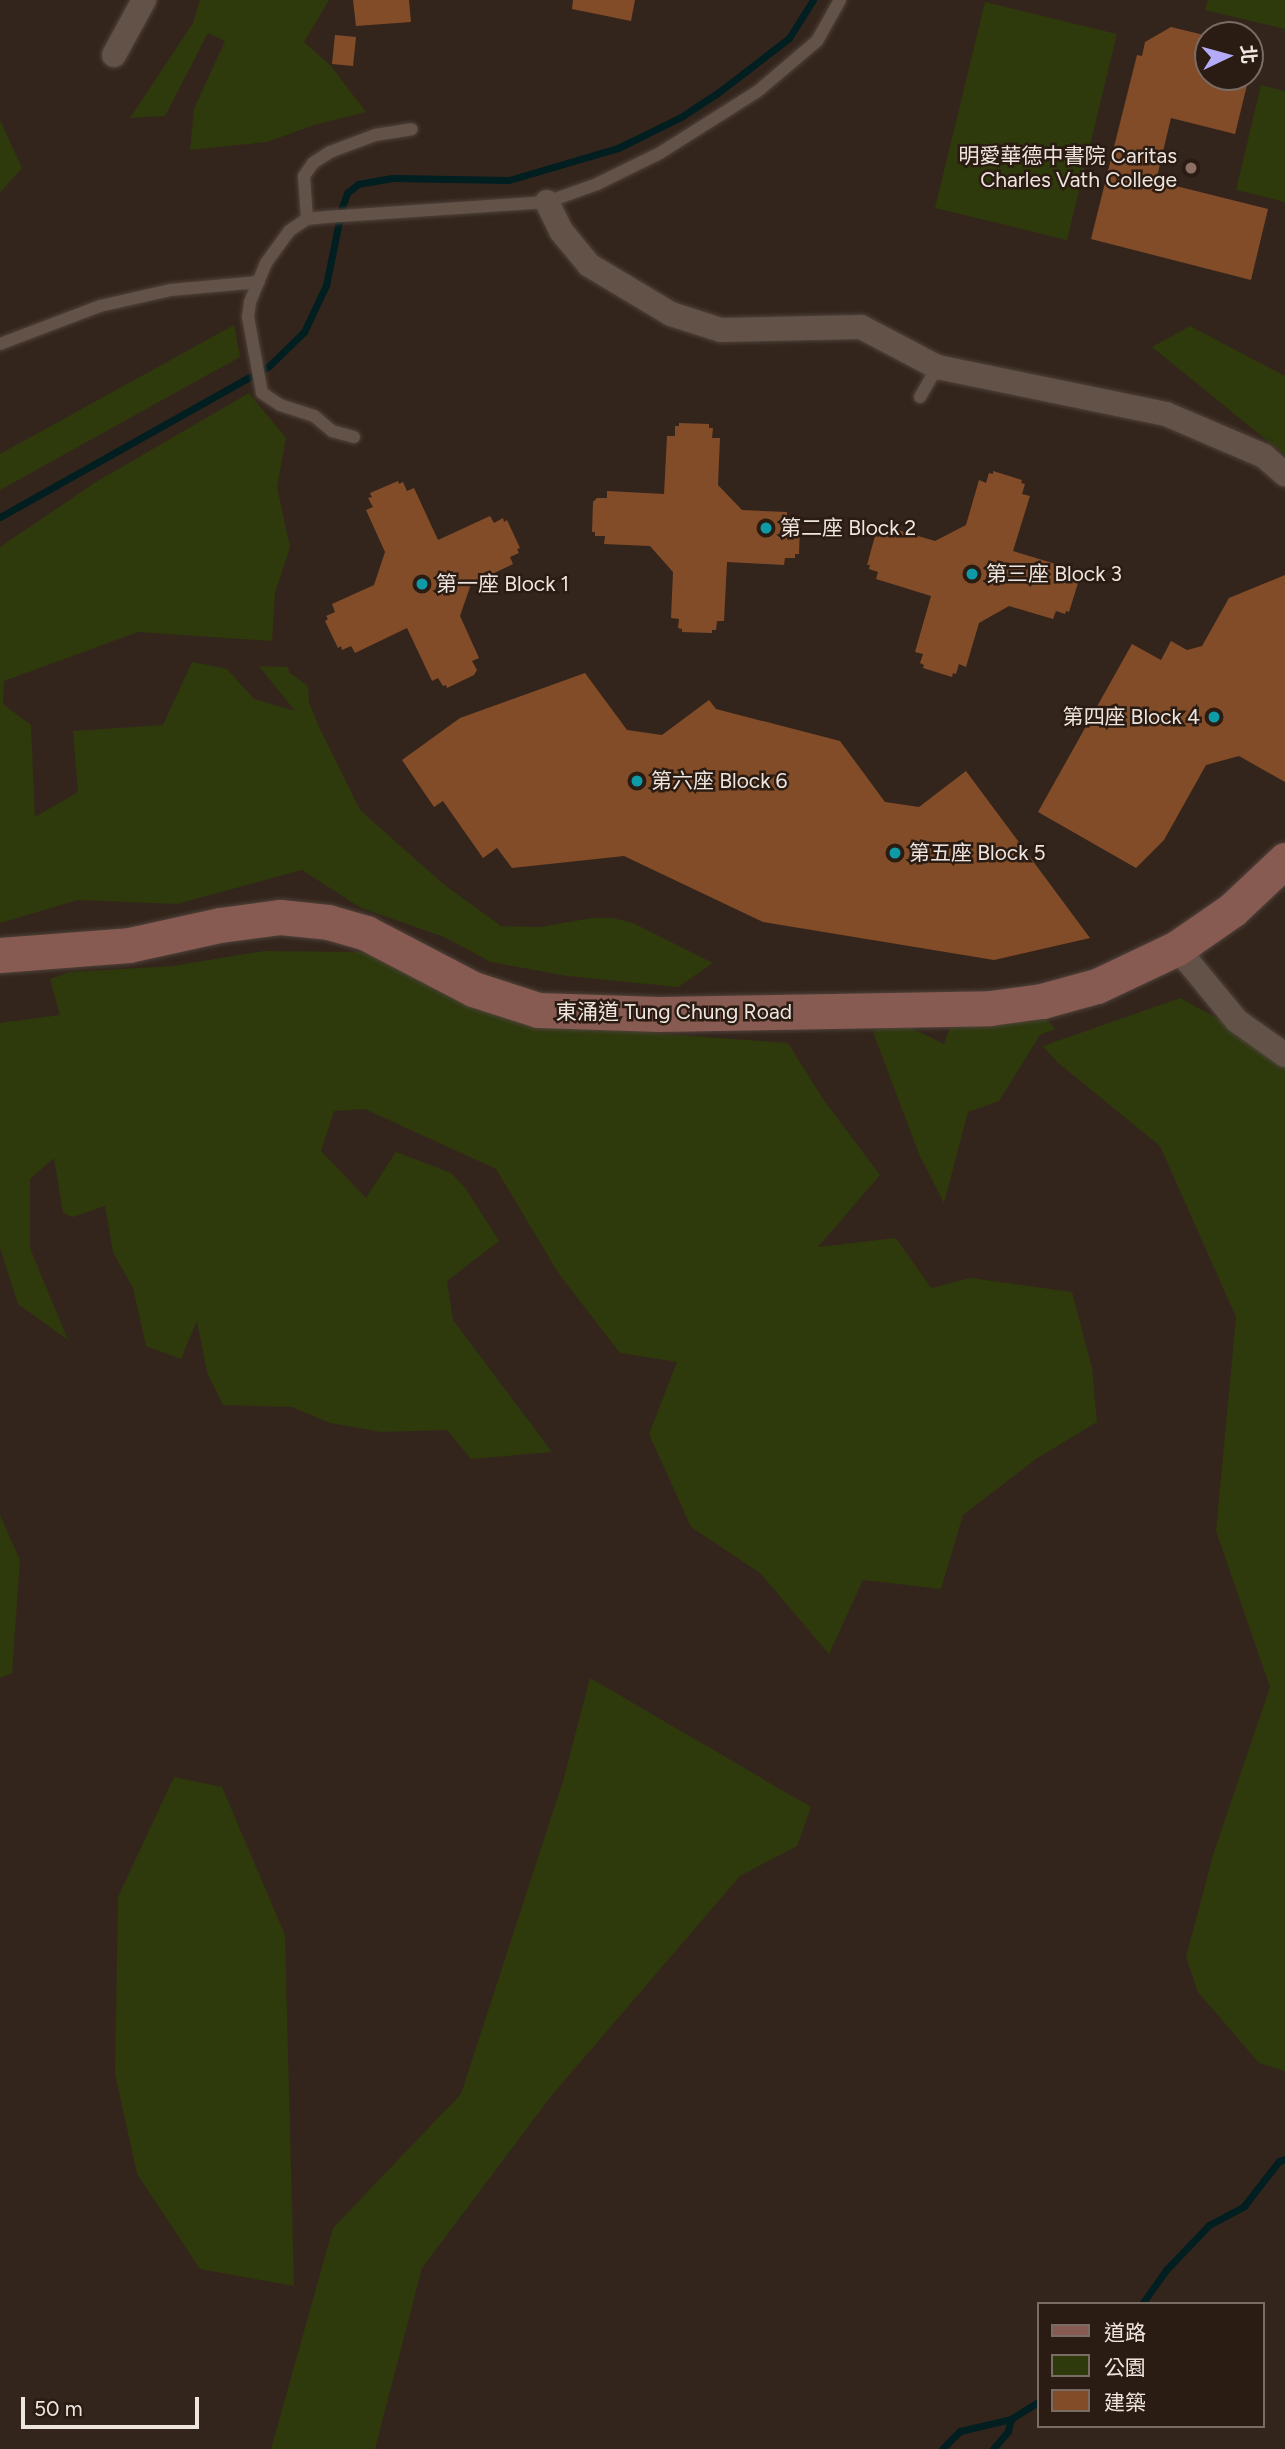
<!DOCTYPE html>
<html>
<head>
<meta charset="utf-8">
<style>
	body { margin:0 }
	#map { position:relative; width:1285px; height:2449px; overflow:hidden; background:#34251c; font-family:Figtree,"Noto Sans TC",sans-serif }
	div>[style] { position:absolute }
	.green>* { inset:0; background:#2e390c }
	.stream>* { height:7px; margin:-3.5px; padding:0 3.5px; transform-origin:3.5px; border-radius:3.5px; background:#011e20 }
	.building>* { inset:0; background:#824c28 }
	.roads { filter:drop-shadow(0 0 2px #4e423a) drop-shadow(0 0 2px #4e423a) }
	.service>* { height:12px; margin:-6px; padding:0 6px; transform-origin:6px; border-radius:6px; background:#635248 }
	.minor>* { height:24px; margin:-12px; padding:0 12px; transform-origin:12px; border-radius:12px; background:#635248 }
	.secondary>* { height:35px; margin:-17.5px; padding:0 17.5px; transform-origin:17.5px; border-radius:17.5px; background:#875a52 }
	.dots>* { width:19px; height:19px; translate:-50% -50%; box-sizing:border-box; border:4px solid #2a1c13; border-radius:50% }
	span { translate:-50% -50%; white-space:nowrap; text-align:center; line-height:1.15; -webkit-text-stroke:5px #2a1c13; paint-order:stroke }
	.poi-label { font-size:21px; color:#efe5df }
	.right { translate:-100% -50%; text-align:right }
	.left { translate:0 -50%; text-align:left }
	.street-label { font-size:21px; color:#efe5df }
	.legend { position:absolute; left:1037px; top:2302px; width:228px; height:126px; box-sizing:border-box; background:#2a1c13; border:2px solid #796c65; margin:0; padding:9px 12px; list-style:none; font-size:21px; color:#efe5df }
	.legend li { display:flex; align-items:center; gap:14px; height:35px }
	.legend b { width:35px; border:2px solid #796c65 }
	.north { position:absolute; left:1194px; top:21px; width:70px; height:70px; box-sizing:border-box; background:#2a1c13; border:2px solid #796c65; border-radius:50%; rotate:85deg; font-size:19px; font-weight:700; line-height:28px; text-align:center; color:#efe5df }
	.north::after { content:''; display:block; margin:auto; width:24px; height:32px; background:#b4acf9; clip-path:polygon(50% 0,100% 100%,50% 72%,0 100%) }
	.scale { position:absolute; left:21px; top:2397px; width:178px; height:32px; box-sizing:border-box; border:4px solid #efe5df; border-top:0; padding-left:9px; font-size:21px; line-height:24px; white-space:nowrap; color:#efe5df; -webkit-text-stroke:5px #2a1c13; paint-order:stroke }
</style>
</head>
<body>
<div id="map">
	<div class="green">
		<i style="clip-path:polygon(200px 0,329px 0,304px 42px,330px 65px,366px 112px,314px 125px,267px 142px,190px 150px,194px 109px,225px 41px,208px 33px,165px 116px,130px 118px,193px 23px)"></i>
		<i style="clip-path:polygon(1208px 0,1285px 0,1285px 29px,1205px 10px)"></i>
		<i style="clip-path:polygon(985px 2px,1117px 34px,1067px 240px,935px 208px)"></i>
		<i style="clip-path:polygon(1261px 85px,1285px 91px,1285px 202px,1236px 190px)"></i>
		<i style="clip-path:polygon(0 120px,22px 168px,0 193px)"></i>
		<i style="clip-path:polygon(234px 325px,240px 357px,0 490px,0 454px)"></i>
		<i style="clip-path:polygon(1190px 326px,1285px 376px,1285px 455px,1152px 347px)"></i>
		<i style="clip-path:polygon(249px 393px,286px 438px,277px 487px,290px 547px,275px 593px,272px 641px,138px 632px,4px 681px,3px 704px,31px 725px,35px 817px,78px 792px,73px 731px,163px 725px,192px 662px,227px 669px,254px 699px,295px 711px,259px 666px,287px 667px,290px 673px,308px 686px,309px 703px,320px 729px,360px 810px,442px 883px,501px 926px,540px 927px,592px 918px,613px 918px,633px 923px,713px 963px,678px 987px,567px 976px,491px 962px,444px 937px,361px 908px,302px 870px,177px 904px,78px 900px,0 923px,0 547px,96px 482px)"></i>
		<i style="clip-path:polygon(264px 951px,363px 952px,553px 1026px,788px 1043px,823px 1099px,880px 1175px,818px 1247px,896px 1238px,931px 1288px,970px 1278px,1072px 1292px,1092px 1368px,1097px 1422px,1036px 1459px,963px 1515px,941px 1589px,863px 1580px,829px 1654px,760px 1573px,691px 1527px,649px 1434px,677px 1362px,620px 1353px,559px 1274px,496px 1169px,365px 1109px,334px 1111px,321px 1151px,366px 1198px,396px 1152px,451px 1173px,466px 1189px,499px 1241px,447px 1281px,453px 1320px,552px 1452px,471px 1459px,447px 1430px,381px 1432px,330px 1423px,292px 1407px,223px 1405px,207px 1372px,197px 1321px,181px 1359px,146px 1346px,133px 1288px,113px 1252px,105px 1206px,73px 1217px,63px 1213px,54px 1158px,30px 1179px,30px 1248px,68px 1340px,18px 1304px,0 1248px,0 1023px,60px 1015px,50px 979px,70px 972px,173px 966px)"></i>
		<i style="clip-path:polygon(1180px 998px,1237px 1029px,1285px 1046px,1285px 2071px,1259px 2063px,1198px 1992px,1186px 1957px,1213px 1855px,1270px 1687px,1216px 1531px,1236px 1317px,1160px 1146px,1057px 1062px,1043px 1046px)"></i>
		<i style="clip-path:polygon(1043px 1014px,1055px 1029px,1040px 1035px,999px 1101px,968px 1112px,944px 1203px,919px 1154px,873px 1032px,893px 1019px,944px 1044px,953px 1019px)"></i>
		<i style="clip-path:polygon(0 1515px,20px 1560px,12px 1673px,0 1678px)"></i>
		<i style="clip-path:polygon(590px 1678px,811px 1807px,797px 1846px,740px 1876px,552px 2095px,422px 2268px,375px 2449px,271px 2449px,333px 2228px,461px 2094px,563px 1781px)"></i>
		<i style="clip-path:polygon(174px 1777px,222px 1787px,285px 1935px,294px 2286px,200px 2269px,137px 2174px,115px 2074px,118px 1897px)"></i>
	</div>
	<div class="stream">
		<i style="left:0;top:517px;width:308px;rotate:-29.3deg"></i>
		<i style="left:269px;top:366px;width:49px;rotate:-44.2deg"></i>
		<i style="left:304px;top:332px;width:52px;rotate:-64.9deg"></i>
		<i style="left:326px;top:285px;width:80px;rotate:-78.4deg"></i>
		<i style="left:342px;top:207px;width:15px;rotate:-70deg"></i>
		<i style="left:347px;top:193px;width:14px;rotate:-39deg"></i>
		<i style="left:358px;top:184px;width:36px;rotate:-10deg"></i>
		<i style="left:393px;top:178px;width:116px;rotate:1deg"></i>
		<i style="left:509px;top:180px;width:114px;rotate:-16.4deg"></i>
		<i style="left:618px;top:148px;width:70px;rotate:-26.2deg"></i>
		<i style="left:681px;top:117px;width:45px;rotate:-33.3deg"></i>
		<i style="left:719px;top:92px;width:88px;rotate:-37.6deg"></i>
		<i style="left:789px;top:38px;width:45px;rotate:-57.7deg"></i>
		<i style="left:1142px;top:2304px;width:42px;rotate:-54.8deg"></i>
		<i style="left:1166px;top:2270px;width:62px;rotate:-46.3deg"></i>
		<i style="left:1209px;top:2225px;width:40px;rotate:-28deg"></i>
		<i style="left:1244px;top:2206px;width:57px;rotate:-52.1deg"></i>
		<i style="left:1279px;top:2161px;width:6px;rotate:-18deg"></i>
		<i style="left:942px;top:2449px;width:25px;rotate:-45deg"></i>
		<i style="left:960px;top:2431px;width:52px;rotate:-13.2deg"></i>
		<i style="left:993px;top:2449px;width:23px;rotate:-50deg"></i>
		<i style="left:1008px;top:2431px;width:12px;rotate:-76deg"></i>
		<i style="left:1011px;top:2419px;width:32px;rotate:-32deg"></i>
	</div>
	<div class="building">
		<i style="clip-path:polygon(353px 0,409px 0,411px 22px,356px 26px)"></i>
		<i style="clip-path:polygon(573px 0,635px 0,631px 21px,572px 9px)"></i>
		<i style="clip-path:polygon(1171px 27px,1208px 36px,1208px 77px,1249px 77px,1235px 134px,1171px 118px,1156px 181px,1268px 209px,1251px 280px,1091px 239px,1137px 55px,1142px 56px,1145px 42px)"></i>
		<i style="clip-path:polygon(335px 35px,356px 37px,353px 66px,332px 64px)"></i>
		<i style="clip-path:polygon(679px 423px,709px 424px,709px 428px,713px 428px,712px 438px,720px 438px,718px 485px,742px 510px,787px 512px,787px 520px,796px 520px,796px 524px,800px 524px,799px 554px,795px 554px,795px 558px,785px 558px,784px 565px,727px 562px,724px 621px,717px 621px,716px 630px,712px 630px,712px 633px,682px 632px,682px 629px,678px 628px,679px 619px,671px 618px,673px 572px,650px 546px,604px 544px,605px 536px,595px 536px,595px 532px,592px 532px,593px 502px,597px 498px,607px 498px,607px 491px,664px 494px,667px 436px,675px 436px,675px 426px,679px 426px)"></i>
		<i style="clip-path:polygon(993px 471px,1022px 480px,1021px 483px,1025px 484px,1022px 494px,1030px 496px,1013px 551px,1069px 568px,1066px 575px,1076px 578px,1075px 582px,1078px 583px,1069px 612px,1066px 611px,1065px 614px,1056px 611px,1053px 619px,1009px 606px,979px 623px,966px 667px,959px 664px,956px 674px,953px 673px,952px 677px,923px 668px,924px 665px,920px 663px,923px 654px,915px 652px,931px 596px,876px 579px,878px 572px,869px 569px,870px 565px,867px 565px,875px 536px,879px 537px,880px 533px,889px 535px,891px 528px,935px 541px,966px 525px,979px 480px,986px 483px,989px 473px,993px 474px)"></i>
		<i style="clip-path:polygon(398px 481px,399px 484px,403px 482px,407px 491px,414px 488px,438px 540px,490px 516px,494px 523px,503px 518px,504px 522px,507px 520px,520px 548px,517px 549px,519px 553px,510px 557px,513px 564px,471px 584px,460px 616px,479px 658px,472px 661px,477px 670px,474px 675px,447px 688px,446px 685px,443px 686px,438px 678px,432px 681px,407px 628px,355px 653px,351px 646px,342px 650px,341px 646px,338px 648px,325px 621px,328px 619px,326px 616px,335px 612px,332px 604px,374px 585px,385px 552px,366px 510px,373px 507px,368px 498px,372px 497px,370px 493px)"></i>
		<i style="clip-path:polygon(1285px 575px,1285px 782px,1239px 756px,1206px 765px,1164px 840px,1136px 868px,1038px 812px,1132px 644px,1161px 660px,1171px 641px,1187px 650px,1202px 646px,1229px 598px)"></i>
		<i style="clip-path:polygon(585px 673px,627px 730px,662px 735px,709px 700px,716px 709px,840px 741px,885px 802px,919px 807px,966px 771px,1090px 938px,994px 960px,763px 922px,624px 856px,512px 868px,497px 848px,483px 858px,443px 801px,434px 807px,402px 760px,460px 718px)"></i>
	</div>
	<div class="roads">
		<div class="service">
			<i style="left:307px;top:219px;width:43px;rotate:-94deg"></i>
			<i style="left:304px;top:176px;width:16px;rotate:-55deg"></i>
			<i style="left:313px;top:163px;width:20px;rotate:-33deg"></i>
			<i style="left:330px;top:152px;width:48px;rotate:-20.7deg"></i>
			<i style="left:375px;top:135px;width:37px;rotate:-9deg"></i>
			<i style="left:0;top:344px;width:107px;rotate:-20.8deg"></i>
			<i style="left:100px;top:306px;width:73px;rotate:-12.7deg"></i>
			<i style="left:171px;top:290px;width:88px;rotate:-5.2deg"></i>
			<i style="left:920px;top:397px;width:34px;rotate:-60deg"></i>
			<i style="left:354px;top:437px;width:23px;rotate:-165deg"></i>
			<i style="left:332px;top:431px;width:23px;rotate:-140deg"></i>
			<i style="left:314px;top:416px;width:36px;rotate:-162deg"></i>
			<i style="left:280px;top:405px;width:22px;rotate:-146deg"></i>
			<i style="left:262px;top:393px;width:77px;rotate:-100.4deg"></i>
			<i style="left:248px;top:317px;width:15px;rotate:-82deg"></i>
			<i style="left:250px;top:302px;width:42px;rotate:-67.7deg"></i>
			<i style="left:266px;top:263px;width:39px;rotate:-54deg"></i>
			<i style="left:289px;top:231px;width:22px;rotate:-34deg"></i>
			<i style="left:307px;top:219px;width:19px;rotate:-6deg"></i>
			<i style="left:326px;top:217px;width:222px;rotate:-3.9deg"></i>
			<i style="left:547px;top:202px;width:53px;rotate:-19.8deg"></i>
			<i style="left:597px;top:184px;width:70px;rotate:-26.2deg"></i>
			<i style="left:660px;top:153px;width:116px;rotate:-32.3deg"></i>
			<i style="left:758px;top:91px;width:77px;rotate:-40.3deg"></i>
			<i style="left:817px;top:41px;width:47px;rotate:-60.7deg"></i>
		</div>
		<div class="minor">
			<i style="left:114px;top:55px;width:63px;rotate:-61.4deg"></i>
			<i style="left:547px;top:202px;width:32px;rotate:64deg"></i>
			<i style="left:561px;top:231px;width:44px;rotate:50.5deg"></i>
			<i style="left:589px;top:265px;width:96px;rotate:30.9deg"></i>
			<i style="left:671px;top:314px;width:52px;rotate:17.7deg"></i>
			<i style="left:721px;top:330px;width:140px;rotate:-1.2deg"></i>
			<i style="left:861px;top:327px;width:86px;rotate:27.8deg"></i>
			<i style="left:937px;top:367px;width:234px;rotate:11.6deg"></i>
			<i style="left:1166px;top:414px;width:107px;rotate:23.2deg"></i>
			<i style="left:1264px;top:456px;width:28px;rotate:41deg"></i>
			<i style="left:1177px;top:948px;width:94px;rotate:50.6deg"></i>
			<i style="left:1237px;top:1021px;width:59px;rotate:35.3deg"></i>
		</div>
		<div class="secondary">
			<i style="left:0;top:955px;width:129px;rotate:-4.4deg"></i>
			<i style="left:129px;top:945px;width:93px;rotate:-12.4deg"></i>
			<i style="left:220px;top:925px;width:61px;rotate:-7.6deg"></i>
			<i style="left:280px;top:917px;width:48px;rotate:5.9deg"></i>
			<i style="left:328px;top:922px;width:40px;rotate:16deg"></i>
			<i style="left:366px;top:933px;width:121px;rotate:27.6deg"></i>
			<i style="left:473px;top:989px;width:68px;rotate:17.9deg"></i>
			<i style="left:538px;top:1010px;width:121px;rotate:1.9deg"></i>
			<i style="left:659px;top:1014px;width:331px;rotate:-1deg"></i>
			<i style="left:990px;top:1008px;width:52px;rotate:-7.7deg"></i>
			<i style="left:1042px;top:1001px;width:57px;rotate:-15.3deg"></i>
			<i style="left:1097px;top:986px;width:89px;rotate:-25.4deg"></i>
			<i style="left:1177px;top:948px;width:67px;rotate:-34.6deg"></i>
			<i style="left:1232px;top:910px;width:73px;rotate:-43.3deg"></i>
		</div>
	</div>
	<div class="dots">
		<i style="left:1191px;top:168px;background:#8d6e63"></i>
		<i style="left:766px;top:528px;background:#0f9aa8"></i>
		<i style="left:972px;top:574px;background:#0f9aa8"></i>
		<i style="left:422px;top:584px;background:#0f9aa8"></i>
		<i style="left:1214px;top:717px;background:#0f9aa8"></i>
		<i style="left:637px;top:781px;background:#0f9aa8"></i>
		<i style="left:895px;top:853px;background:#0f9aa8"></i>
	</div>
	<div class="poi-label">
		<span class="right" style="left:1177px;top:168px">明愛華德中書院 Caritas<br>Charles Vath College</span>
		<span class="left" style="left:780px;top:528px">第二座 Block 2</span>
		<span class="left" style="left:986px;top:574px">第三座 Block 3</span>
		<span class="left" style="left:436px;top:584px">第一座 Block 1</span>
		<span class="right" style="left:1200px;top:717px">第四座 Block 4</span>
		<span class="left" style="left:651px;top:781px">第六座 Block 6</span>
		<span class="left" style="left:909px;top:853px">第五座 Block 5</span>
	</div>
	<div class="street-label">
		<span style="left:674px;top:1012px">東涌道 Tung Chung Road</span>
	</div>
	<ul class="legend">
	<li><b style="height:9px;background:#875a52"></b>道路</li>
	<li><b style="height:19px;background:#2e390c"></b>公園</li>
	<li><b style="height:19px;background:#824c28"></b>建築</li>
	</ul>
	<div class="north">北</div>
	<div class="scale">50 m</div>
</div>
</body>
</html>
